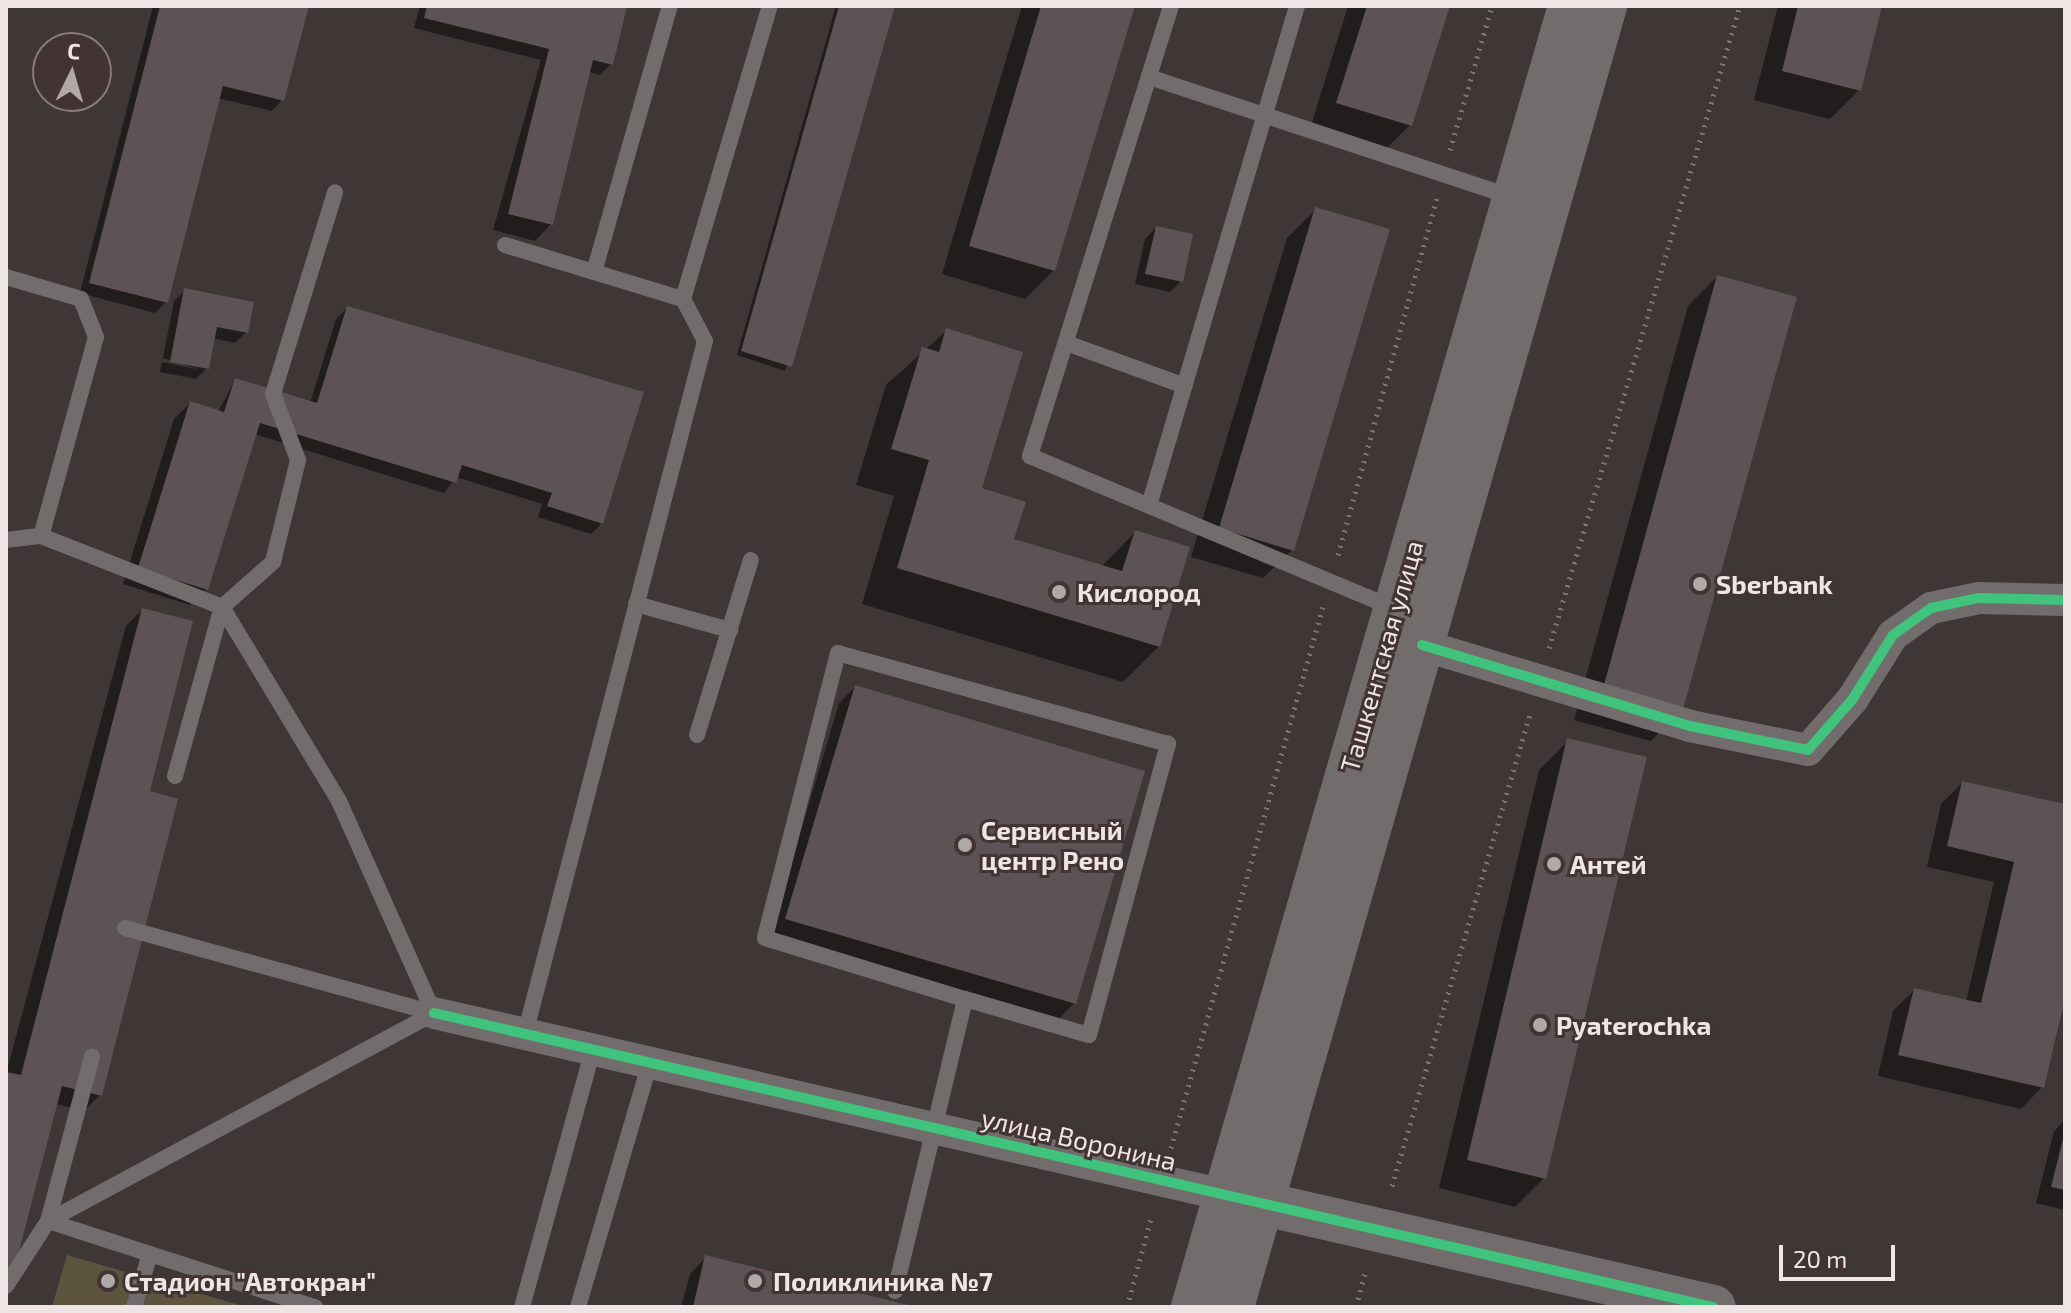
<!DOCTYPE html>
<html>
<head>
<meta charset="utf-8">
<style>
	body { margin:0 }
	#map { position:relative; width:2071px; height:1313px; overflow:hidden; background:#3e3736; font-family:"Exo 2",sans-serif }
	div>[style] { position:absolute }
	.green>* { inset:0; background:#5d5440 }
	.shadow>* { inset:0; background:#0007 }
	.building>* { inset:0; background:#5d5255 }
	.path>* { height:5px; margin-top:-2.5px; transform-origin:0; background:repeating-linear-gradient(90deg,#7a7473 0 2px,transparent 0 8px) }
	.lane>* { height:16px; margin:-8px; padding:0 8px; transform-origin:8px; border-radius:8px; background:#726d6c }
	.street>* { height:32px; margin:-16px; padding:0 16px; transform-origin:16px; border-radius:16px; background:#726d6c }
	.secondary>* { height:44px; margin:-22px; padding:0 22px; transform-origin:22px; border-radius:22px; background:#726d6c }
	.cycleway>* { height:10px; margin:-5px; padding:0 5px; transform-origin:5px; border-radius:5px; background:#40c37c }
	.dots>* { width:22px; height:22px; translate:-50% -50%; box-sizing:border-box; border:4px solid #423433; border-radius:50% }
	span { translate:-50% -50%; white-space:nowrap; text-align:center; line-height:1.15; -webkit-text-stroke:6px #423433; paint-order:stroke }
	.poi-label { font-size:26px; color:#efe5e5; font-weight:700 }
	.left { translate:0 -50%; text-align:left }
	.street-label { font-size:26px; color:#efe5e5 }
	.frame { position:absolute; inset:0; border:8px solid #efe5e5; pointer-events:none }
	.north { position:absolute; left:32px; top:32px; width:80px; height:80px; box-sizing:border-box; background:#423433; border:2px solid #877b7a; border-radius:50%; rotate:5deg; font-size:22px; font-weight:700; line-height:32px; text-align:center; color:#efe5e5 }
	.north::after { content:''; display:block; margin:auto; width:28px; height:36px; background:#b1a8a8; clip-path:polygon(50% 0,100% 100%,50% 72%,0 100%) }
	.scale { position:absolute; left:1779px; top:1245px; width:116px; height:36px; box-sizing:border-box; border:4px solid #efe5e5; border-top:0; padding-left:10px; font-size:24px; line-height:28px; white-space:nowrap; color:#efe5e5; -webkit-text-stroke:6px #423433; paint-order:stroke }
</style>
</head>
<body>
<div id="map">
	<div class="green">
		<i style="clip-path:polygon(67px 1255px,246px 1307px,52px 1307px)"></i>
	</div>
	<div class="shadow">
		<i style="clip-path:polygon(153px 6px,307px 6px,282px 100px,272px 111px,218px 98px,166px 302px,155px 313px,80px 293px)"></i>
		<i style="clip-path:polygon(420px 6px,625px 6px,611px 64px,600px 75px,589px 72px,551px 224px,535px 241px,493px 230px,541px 60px,414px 28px)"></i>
		<i style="clip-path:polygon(836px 6px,893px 6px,785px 371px,737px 355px)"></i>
		<i style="clip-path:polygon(1022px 6px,1133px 6px,1054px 270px,1025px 299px,942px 274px)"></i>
		<i style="clip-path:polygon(1348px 6px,1448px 6px,1410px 125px,1381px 154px,1309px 132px)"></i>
		<i style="clip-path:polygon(1778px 6px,1880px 6px,1859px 90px,1830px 119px,1754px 100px)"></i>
		<i style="clip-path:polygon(1316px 209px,1292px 550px,1263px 578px,1191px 557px,1287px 238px)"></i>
		<i style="clip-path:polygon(1156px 228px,1181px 281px,1170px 292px,1135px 284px,1145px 239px)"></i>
		<i style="clip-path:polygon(1717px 277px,1680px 712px,1651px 741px,1574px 720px,1688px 306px)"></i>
		<i style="clip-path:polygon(185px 290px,246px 332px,235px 343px,212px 338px,207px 368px,196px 379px,160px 372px,162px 362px,201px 370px,163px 358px,174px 301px)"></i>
		<i style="clip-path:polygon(347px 308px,602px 523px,591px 534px,538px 517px,542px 504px,456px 477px,444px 493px,254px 434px,206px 589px,190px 605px,123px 584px,174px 419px,190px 403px,218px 412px,235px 380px,310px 403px,336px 319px)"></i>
		<i style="clip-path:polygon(946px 331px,979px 490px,1012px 540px,1101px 567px,1135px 532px,1159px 646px,1123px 682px,862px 604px,894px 496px,856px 485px,886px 385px)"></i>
		<i style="clip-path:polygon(142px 610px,147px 793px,100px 1095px,84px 1111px,56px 1104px,6px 1297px,6px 1074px,126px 626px)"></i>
		<i style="clip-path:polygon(855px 687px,1074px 1003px,1058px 1020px,770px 935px,839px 703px)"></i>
		<i style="clip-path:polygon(1568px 741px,1544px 1178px,1515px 1207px,1439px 1188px,1539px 770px)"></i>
		<i style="clip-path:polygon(1962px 783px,2065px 806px,2065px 989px,2042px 1087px,2021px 1109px,1878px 1076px,1893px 1011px,1914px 990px,1966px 1002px,1994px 882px,1927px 867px,1941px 804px)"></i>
		<i style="clip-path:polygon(2065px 1120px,2065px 1210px,2036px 1203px,2054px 1131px)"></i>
		<i style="clip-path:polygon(706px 1257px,908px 1307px,681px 1307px,690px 1274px)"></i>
	</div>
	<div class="building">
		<i style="clip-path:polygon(160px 6px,309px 6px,284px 101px,223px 86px,168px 303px,89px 283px)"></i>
		<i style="clip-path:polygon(427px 6px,627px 6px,613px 65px,593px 60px,553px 225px,508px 214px,549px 49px,424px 18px)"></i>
		<i style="clip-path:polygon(839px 6px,895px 6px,792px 367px,741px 351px)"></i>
		<i style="clip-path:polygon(1041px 6px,1135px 6px,1055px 271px,969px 246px)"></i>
		<i style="clip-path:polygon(1367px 6px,1450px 6px,1412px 126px,1336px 103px)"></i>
		<i style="clip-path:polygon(1798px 6px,1882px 6px,1861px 91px,1782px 71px)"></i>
		<i style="clip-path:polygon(1315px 207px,1390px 229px,1294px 551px,1219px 528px)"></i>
		<i style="clip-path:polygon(1156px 226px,1193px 234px,1183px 282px,1145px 274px)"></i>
		<i style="clip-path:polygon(1717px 275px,1797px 297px,1682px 713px,1602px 692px)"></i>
		<i style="clip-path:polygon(184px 288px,254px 302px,248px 333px,217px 327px,209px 369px,170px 362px)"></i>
		<i style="clip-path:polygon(347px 306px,644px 392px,603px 524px,547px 506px,552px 493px,462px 465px,456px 483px,260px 423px,208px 590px,138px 568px,190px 401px,224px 412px,235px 378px,317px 403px)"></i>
		<i style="clip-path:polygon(946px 328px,1023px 352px,982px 488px,1026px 502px,1014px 539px,1122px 571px,1135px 530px,1190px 547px,1160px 647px,897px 568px,929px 460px,891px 449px,922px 347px,939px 352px)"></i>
		<i style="clip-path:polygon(142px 608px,193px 621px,150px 791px,178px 799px,102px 1096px,62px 1086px,6px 1301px,6px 1072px,21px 1075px)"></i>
		<i style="clip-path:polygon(855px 685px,1145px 771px,1076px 1004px,785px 919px)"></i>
		<i style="clip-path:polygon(1567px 738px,1647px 757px,1546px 1179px,1467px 1160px)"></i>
		<i style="clip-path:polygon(1962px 781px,2065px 804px,2065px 998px,2044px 1088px,1898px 1055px,1914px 988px,1981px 1003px,2014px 862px,1947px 846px)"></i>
		<i style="clip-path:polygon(2064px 1135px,2065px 1135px,2065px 1190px,2051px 1187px)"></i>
		<i style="clip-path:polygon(705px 1255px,912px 1306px,912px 1307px,693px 1307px)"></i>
	</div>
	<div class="path">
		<i style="left:1450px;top:150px;width:150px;rotate:-73.7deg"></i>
		<i style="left:1338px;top:555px;width:370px;rotate:-74.5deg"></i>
		<i style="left:1549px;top:648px;width:670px;rotate:-73.43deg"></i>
		<i style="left:1171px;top:1148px;width:562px;rotate:-74.31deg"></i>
		<i style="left:1392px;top:1186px;width:491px;rotate:-73.7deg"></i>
		<i style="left:1127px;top:1307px;width:95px;rotate:-74.8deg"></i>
		<i style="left:1356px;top:1307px;width:39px;rotate:-75deg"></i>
	</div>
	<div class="lane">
		<i style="left:1171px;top:6px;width:472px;rotate:107.4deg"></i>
		<i style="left:1030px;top:456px;width:394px;rotate:22.7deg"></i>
		<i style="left:1149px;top:77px;width:382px;rotate:18.3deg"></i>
		<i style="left:505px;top:245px;width:186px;rotate:16.9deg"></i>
		<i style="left:594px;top:272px;width:277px;rotate:-74.1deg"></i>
		<i style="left:6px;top:277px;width:78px;rotate:16.3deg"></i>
		<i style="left:81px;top:299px;width:41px;rotate:68.5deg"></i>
		<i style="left:96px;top:337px;width:206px;rotate:105.4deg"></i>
		<i style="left:1069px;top:344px;width:123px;rotate:19.9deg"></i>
		<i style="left:1150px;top:502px;width:517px;rotate:-73.49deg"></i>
		<i style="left:6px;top:540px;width:35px;rotate:-7deg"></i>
		<i style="left:41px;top:536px;width:194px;rotate:21.4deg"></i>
		<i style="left:222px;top:607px;width:68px;rotate:-41.4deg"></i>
		<i style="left:273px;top:562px;width:105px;rotate:-76.2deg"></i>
		<i style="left:298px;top:460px;width:71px;rotate:-110.7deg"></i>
		<i style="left:273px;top:394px;width:211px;rotate:-72.9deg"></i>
		<i style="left:636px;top:604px;width:98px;rotate:15.5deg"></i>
		<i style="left:697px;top:735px;width:183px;rotate:-72.9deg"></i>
		<i style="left:175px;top:776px;width:175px;rotate:-74.5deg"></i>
		<i style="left:222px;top:607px;width:227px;rotate:58.9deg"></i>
		<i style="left:339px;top:801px;width:232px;rotate:65.9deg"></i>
		<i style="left:125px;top:928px;width:320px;rotate:15.4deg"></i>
		<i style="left:525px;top:1034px;width:716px;rotate:-75.44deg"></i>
		<i style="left:705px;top:341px;width:47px;rotate:-117.6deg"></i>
		<i style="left:683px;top:299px;width:306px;rotate:-73.5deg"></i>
		<i style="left:48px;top:1221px;width:438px;rotate:-28.3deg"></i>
		<i style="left:48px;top:1221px;width:281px;rotate:17.9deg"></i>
		<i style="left:6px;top:1286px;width:77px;rotate:-57.1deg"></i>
		<i style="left:48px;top:1221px;width:170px;rotate:-75deg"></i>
		<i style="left:895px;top:1291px;width:300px;rotate:-76.5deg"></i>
		<i style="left:965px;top:999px;width:129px;rotate:16.2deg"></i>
		<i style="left:1089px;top:1035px;width:302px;rotate:-74.8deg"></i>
		<i style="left:1168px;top:744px;width:342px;rotate:-164.6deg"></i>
		<i style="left:838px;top:653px;width:294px;rotate:104.4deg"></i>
		<i style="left:765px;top:938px;width:209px;rotate:17deg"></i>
		<i style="left:134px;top:1307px;width:55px;rotate:-73.2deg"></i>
		<i style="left:522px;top:1307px;width:267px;rotate:-74.6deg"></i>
		<i style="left:578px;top:1307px;width:254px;rotate:-73.6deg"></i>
	</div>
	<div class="street">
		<i style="left:1422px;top:645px;width:280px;rotate:16.8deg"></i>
		<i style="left:1690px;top:726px;width:120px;rotate:11.5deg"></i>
		<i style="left:1808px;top:750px;width:67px;rotate:-48.7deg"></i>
		<i style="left:1852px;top:700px;width:77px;rotate:-57.8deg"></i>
		<i style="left:1893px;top:635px;width:47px;rotate:-35.4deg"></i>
		<i style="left:1931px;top:608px;width:49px;rotate:-11.8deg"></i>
		<i style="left:1979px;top:598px;width:86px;rotate:1.3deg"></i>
		<i style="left:434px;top:1013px;width:811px;rotate:12.97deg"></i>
	</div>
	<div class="secondary">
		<i style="left:1234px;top:1197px;width:492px;rotate:12.9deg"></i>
		<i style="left:1193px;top:1307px;width:1355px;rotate:-73.84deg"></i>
		<i style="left:1232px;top:1307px;width:1353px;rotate:-74deg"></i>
	</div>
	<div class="cycleway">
		<i style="left:1422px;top:645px;width:280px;rotate:16.8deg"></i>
		<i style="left:1690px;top:726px;width:120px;rotate:11.5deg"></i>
		<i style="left:1808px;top:750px;width:67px;rotate:-48.7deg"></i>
		<i style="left:1852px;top:700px;width:77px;rotate:-57.8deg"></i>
		<i style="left:1893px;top:635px;width:47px;rotate:-35.4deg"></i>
		<i style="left:1931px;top:608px;width:49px;rotate:-11.8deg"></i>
		<i style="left:1979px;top:598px;width:86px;rotate:1.3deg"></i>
		<i style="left:434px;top:1013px;width:1313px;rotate:12.94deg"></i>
	</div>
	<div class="dots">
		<i style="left:1700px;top:584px;background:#b1a8a8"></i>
		<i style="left:1059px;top:592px;background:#b1a8a8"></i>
		<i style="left:965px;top:845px;background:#b1a8a8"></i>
		<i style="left:1554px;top:864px;background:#b1a8a8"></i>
		<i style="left:1540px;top:1025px;background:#b1a8a8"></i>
		<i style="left:108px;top:1281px;background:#b1a8a8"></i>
		<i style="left:755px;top:1281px;background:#b1a8a8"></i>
	</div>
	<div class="poi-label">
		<span class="left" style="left:1716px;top:584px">Sberbank</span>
		<span class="left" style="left:1077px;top:592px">Кислород</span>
		<span class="left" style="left:981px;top:845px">Сервисный<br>центр Рено</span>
		<span class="left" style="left:1570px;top:864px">Антей</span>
		<span class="left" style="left:1556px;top:1025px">Pyaterochka</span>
		<span class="left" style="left:124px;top:1281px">Стадион "Автокран"</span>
		<span class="left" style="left:773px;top:1281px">Поликлиника №7</span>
	</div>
	<div class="street-label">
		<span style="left:1381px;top:656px;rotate:-74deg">Ташкентская улица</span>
		<span style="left:1079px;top:1139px;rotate:13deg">улица Воронина</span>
	</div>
	<div class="frame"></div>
	<div class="north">С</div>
	<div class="scale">20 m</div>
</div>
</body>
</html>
